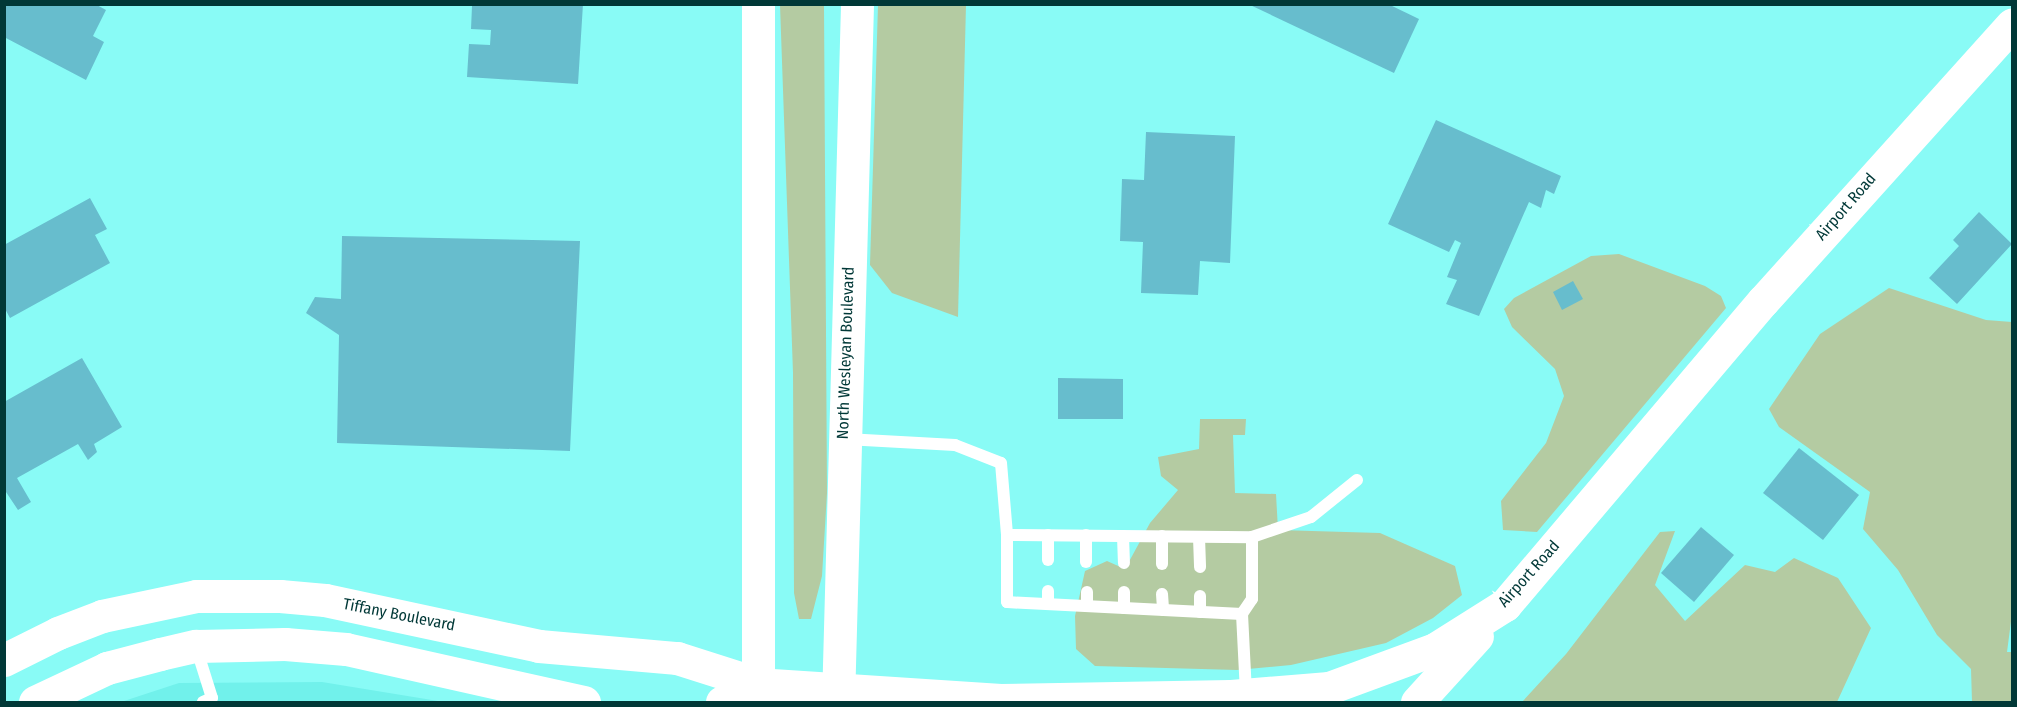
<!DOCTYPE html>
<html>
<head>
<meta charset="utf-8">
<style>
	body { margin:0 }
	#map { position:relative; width:2017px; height:707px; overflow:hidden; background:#89fbf6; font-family:"Fira Sans Condensed",sans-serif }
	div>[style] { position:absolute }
	.built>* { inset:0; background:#71f1eb }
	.green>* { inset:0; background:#b4cba2 }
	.building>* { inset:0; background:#67bdcd }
	.lane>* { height:12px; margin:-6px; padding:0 6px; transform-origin:6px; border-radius:6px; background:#fff }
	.secondary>* { height:33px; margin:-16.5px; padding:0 16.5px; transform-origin:16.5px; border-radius:16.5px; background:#fff }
	.highway>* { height:33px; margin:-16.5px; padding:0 16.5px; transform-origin:16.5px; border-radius:16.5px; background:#fff }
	span { translate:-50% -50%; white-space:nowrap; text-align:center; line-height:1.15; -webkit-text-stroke:6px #fff; paint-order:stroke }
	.street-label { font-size:16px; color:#013837 }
	.frame { position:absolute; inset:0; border:6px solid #013837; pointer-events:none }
</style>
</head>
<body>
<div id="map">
	<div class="built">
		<i style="clip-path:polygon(322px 682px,444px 702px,121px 702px,179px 683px)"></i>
	</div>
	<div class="green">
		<i style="clip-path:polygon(780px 5px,824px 5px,827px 493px,822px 576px,811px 619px,799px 619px,794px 593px,793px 373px)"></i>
		<i style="clip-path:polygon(878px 5px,966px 5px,958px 317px,892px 293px,870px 265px)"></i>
		<i style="clip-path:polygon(1619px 254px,1705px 286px,1721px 296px,1726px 308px,1537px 532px,1503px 530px,1501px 501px,1546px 443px,1564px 396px,1555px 369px,1512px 327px,1504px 309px,1514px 298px,1591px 256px)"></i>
		<i style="clip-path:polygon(1889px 288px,1986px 320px,2012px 322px,2012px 614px,2007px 652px,2012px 652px,2012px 702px,1972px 702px,1971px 669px,1937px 635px,1898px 570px,1863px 529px,1870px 492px,1779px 427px,1769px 409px,1820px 334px)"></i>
		<i style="clip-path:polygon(1200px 419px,1246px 419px,1245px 435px,1233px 435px,1235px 493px,1276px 494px,1278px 530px,1380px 533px,1455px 566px,1462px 595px,1433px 618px,1386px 643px,1291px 665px,1237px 670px,1095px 666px,1076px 649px,1075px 616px,1085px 571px,1107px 561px,1125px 569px,1150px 523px,1178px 490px,1161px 476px,1158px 457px,1199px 449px)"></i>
		<i style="clip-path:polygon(1675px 531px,1655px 585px,1685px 621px,1745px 565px,1775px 572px,1794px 558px,1838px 578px,1871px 628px,1837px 702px,1522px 702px,1566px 654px,1660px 532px)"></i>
	</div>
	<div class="building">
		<i style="clip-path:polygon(4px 4px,95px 4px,106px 10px,93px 36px,104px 42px,86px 80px,4px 37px)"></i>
		<i style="clip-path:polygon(482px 4px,583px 4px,578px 84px,467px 77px,469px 44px,490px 45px,491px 30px,471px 29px,472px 6px)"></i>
		<i style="clip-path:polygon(1248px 4px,1388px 4px,1419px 19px,1394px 73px)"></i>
		<i style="clip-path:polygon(1436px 120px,1561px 176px,1554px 194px,1546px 190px,1541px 208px,1529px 202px,1479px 316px,1446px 304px,1457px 280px,1447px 277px,1461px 243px,1455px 240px,1449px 252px,1388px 224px)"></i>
		<i style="clip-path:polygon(1146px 132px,1235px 136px,1230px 263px,1200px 261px,1198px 295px,1141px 293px,1143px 242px,1120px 241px,1122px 179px,1144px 180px)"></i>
		<i style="clip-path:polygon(90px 198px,107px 229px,95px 235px,110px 263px,10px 318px,4px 307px,4px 245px)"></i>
		<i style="clip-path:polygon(1979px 212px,2012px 244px,1957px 304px,1929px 278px,1959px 246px,1953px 240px)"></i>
		<i style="clip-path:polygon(342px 236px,580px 241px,570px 451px,337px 443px,339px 335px,306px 313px,315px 297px,341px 299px)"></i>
		<i style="clip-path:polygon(1573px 281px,1583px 299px,1562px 310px,1553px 292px)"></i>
		<i style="clip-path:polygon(82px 358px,122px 427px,94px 444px,97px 452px,88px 460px,78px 444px,17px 478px,31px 502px,18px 510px,4px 489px,4px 402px)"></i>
		<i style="clip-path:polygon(1058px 378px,1123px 379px,1123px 419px,1058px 419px)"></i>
		<i style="clip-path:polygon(1799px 448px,1859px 495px,1823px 540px,1763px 493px)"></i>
		<i style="clip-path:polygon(1701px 527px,1734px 555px,1694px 602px,1661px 573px)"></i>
	</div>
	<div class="lane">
		<i style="left:846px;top:439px;width:109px;rotate:3.2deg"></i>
		<i style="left:955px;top:445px;width:49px;rotate:21.4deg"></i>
		<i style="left:1001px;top:463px;width:72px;rotate:85.2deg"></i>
		<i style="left:1086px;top:535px;width:27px;rotate:90deg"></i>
		<i style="left:1123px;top:536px;width:27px;rotate:88deg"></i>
		<i style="left:1162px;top:536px;width:28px;rotate:90deg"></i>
		<i style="left:1199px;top:537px;width:30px;rotate:88deg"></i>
		<i style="left:1252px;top:537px;width:62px;rotate:-18.7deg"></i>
		<i style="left:1311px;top:517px;width:59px;rotate:-38.8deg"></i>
		<i style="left:1048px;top:560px;width:25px;rotate:-90deg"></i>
		<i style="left:1087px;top:592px;width:14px;rotate:90deg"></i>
		<i style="left:1162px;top:594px;width:16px;rotate:86deg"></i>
		<i style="left:1200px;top:596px;width:16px;rotate:90deg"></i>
		<i style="left:1048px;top:604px;width:13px;rotate:-90deg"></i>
		<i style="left:1124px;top:608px;width:16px;rotate:-90deg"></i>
		<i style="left:1242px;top:614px;width:235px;rotate:-177.1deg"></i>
		<i style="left:1007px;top:602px;width:67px;rotate:-90deg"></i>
		<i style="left:1007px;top:535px;width:245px;rotate:0.5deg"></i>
		<i style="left:1252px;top:537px;width:62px;rotate:90deg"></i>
		<i style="left:1252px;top:599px;width:18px;rotate:124deg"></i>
		<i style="left:1242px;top:614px;width:80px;rotate:87.1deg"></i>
		<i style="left:196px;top:647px;width:53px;rotate:72.6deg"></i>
		<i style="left:212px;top:698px;width:10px;rotate:156deg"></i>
	</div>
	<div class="secondary">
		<i style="left:4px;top:660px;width:60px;rotate:-26.6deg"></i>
		<i style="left:58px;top:633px;width:47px;rotate:-21.1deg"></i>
		<i style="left:102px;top:616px;width:96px;rotate:-12deg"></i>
		<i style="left:196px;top:596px;width:84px"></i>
		<i style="left:280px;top:596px;width:45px;rotate:5.1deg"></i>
		<i style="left:325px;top:600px;width:219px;rotate:12.1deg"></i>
		<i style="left:539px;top:646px;width:139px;rotate:5deg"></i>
		<i style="left:677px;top:658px;width:86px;rotate:17.6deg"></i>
		<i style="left:759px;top:684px;width:242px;rotate:3.8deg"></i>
		<i style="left:1000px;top:700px;width:231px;rotate:-1deg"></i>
		<i style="left:1231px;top:696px;width:98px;rotate:-4.7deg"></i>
		<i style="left:1329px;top:688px;width:113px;rotate:-20.2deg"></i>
		<i style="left:1435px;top:649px;width:83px;rotate:-32.2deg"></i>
		<i style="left:1505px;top:605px;width:399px;rotate:-49.7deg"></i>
		<i style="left:1763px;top:301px;width:372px;rotate:-48deg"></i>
		<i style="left:35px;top:702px;width:80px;rotate:-25.3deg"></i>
		<i style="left:107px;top:668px;width:55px;rotate:-14.8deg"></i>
		<i style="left:160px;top:654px;width:37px;rotate:-13deg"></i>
		<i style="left:196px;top:646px;width:89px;rotate:-1.3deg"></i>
		<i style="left:285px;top:644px;width:61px;rotate:4.7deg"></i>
		<i style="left:346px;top:649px;width:244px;rotate:12.6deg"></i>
		<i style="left:722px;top:702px;width:41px;rotate:-25.9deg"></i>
		<i style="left:1417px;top:702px;width:89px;rotate:-47.7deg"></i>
	</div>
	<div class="highway">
		<i style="left:758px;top:702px;width:698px;rotate:-90deg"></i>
		<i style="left:838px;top:702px;width:698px;rotate:-88.44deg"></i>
	</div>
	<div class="street-label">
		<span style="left:1846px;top:207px;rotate:-49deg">Airport Road</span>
		<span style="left:846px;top:353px;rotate:-88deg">North Wesleyan Boulevard</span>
		<span style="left:1529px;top:574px;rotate:-48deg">Airport Road</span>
		<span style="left:399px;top:615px;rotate:11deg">Tiffany Boulevard</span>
	</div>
	<div class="frame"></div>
</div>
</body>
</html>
